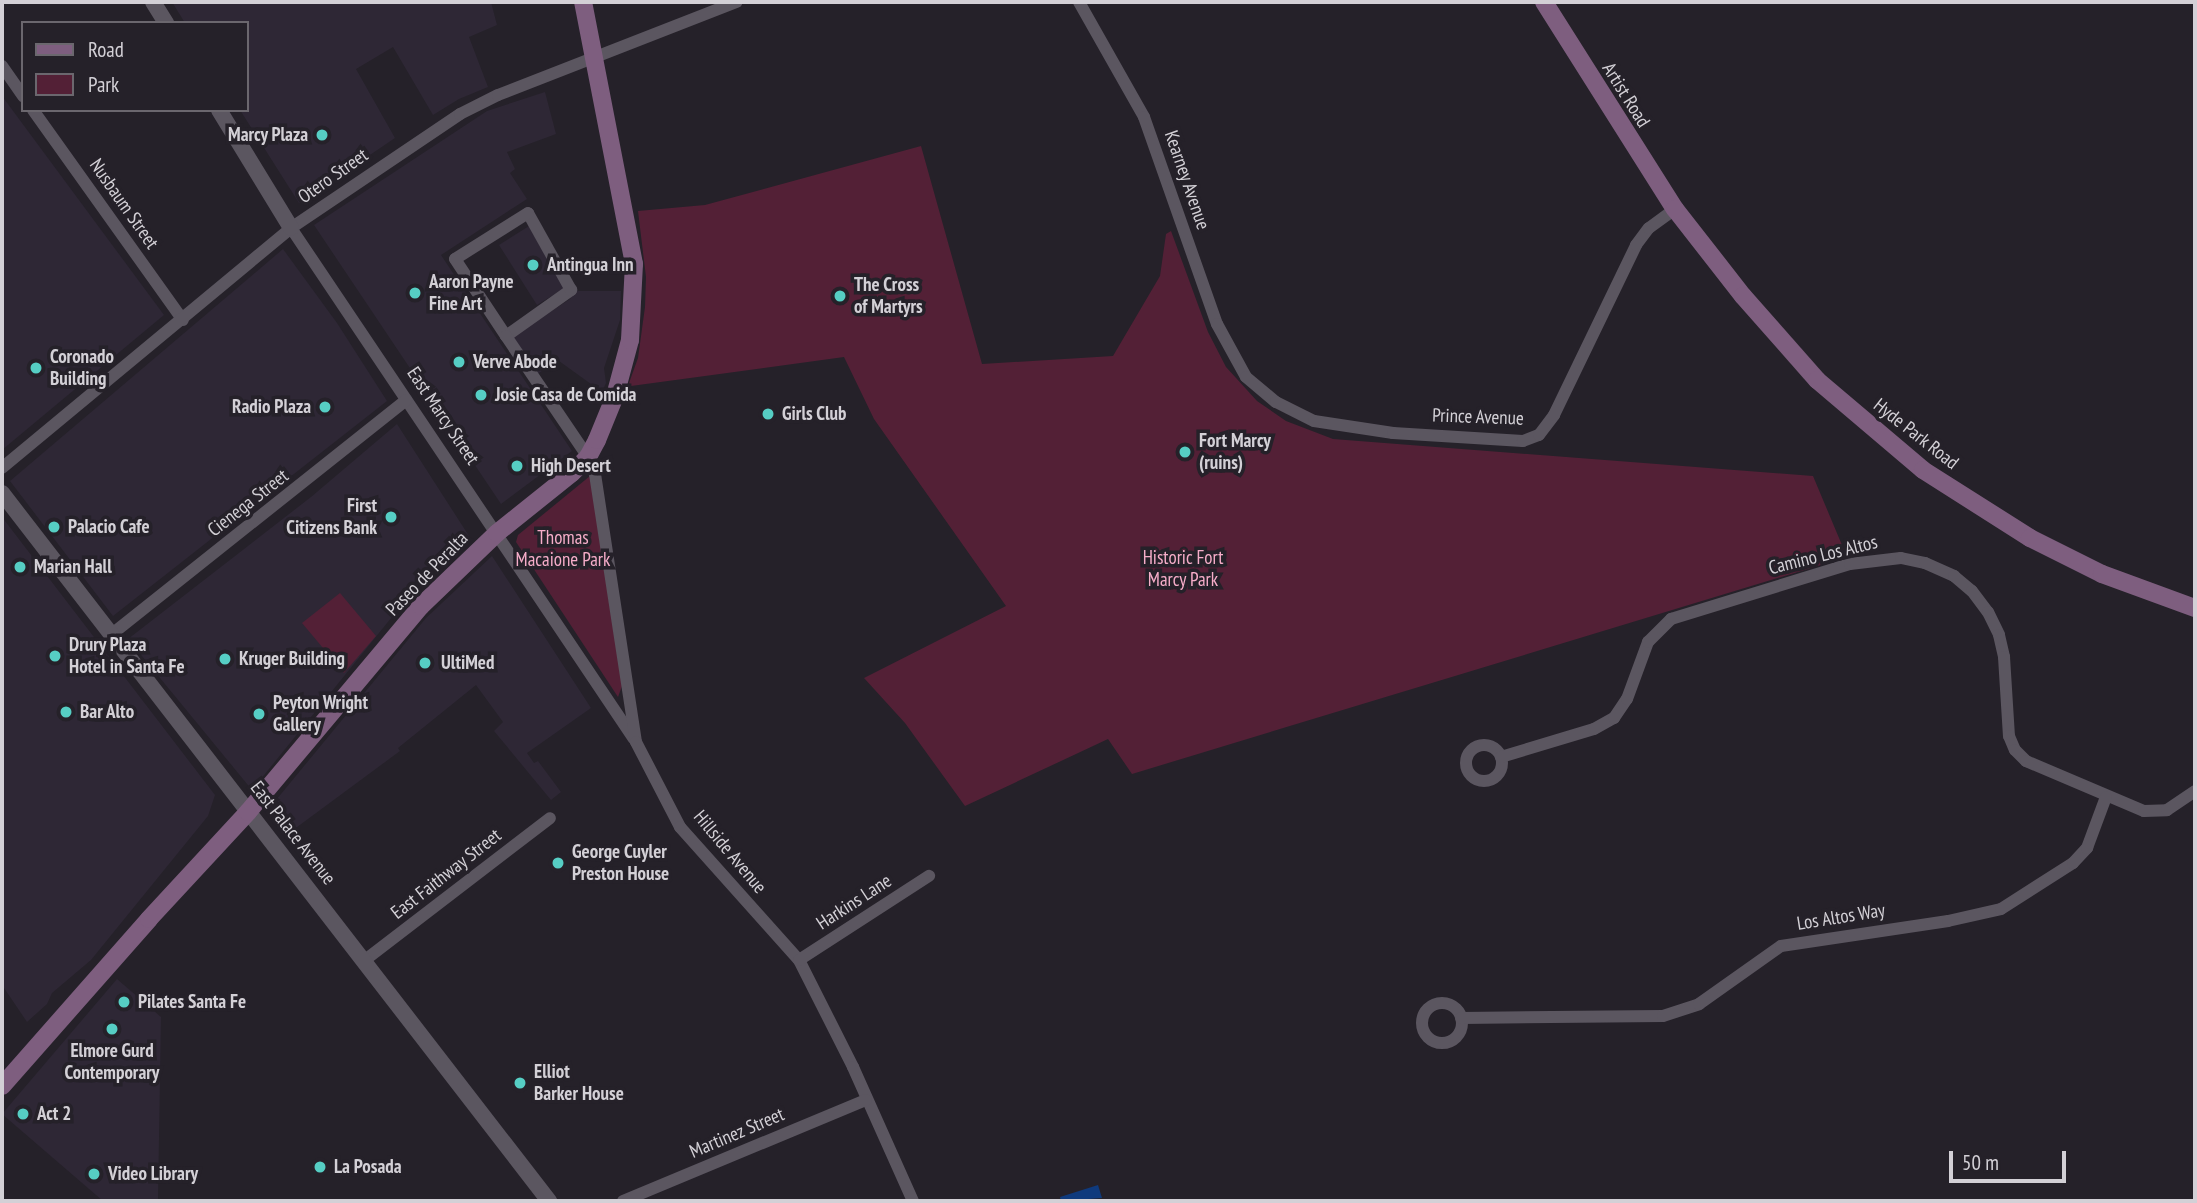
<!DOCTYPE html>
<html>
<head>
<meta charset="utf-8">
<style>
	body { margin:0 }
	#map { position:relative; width:2197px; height:1203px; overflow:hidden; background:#252129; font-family:"PT Sans Narrow",sans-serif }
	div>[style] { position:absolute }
	.built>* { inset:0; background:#2e2735 }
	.green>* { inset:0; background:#532036 }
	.water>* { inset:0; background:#0f3a7d }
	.minor>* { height:12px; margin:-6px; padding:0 6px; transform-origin:6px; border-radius:6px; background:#5b5660 }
	.minor>.ring { margin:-6px; padding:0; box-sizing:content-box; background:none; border:12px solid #5b5660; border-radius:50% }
	.tertiary>* { height:16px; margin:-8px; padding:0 8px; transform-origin:8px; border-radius:8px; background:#5b5660 }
	.secondary>* { height:18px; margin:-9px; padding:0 9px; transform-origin:9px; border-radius:9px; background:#7e5e7f }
	.dots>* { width:19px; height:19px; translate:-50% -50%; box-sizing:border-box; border:4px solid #252129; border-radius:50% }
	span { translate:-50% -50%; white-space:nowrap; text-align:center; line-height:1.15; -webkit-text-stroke:7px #252129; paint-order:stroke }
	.street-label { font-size:19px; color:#d3d0d6 }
	.poi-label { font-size:19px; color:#d3d0d6; font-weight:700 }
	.right { translate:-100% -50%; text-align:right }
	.left { translate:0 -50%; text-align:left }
	.park-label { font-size:19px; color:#f6adc9 }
	.frame { position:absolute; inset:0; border:4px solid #d3d0d6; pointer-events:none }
	.legend { position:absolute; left:21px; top:21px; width:228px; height:91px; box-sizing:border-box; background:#252129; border:2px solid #6b676e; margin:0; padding:9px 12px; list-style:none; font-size:21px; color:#d3d0d6 }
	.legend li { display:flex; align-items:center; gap:14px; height:35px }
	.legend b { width:35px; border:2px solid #6b676e }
	.scale { position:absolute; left:1949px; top:1151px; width:117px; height:32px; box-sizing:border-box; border:4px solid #d3d0d6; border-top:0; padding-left:9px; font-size:21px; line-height:24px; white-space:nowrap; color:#d3d0d6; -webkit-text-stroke:5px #252129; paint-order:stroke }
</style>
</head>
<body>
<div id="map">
	<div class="built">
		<i style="clip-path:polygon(172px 2px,491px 2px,497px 25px,469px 37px,488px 87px,459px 99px,433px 115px,393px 47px,356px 69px,395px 138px,299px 203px,240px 110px,247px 110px,247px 23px,185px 23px)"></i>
		<i style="clip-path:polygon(545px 92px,556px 134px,507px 152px,515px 169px,510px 173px,527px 199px,441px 255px,572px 451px,501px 504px,314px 225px,487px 111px)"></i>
		<i style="clip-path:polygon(2px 96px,164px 315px,2px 450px)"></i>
		<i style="clip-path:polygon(529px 226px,568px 286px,537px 305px,499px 245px)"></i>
		<i style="clip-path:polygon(283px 249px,337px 323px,387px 401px,113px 616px,10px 481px)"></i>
		<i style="clip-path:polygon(574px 291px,621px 291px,620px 320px,604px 368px,606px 383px,602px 392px,559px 361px,537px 374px,513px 336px,570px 299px)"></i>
		<i style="clip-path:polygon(397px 424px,469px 536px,400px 607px,252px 790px,128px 639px,311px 497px)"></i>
		<i style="clip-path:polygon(2px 517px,215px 795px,208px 816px,91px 960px,52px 993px,47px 1004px,27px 1022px,2px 985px)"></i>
		<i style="clip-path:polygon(492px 556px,591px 708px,527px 753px,534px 763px,538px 761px,561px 792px,551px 800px,494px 731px,503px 722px,476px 685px,398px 748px,400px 751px,285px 836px,267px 811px,426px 618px)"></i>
		<i style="clip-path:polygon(117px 979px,161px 1017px,158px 1199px,155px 1201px,103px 1201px,2px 1114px)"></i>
	</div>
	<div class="green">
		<i style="clip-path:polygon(921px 146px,982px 364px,1113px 356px,1160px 276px,1166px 234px,1171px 231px,1208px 332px,1226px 367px,1257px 401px,1286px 421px,1333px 439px,1813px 476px,1847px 557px,1132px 774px,1108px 739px,965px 806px,905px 723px,864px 678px,1006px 606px,874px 419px,844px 357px,631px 386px,629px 383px,638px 358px,645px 307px,646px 277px,638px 211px,705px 205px)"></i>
		<i style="clip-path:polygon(590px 476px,622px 686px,618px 697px,516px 542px,518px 535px)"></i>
		<i style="clip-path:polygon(340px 593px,376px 636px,344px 673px,302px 623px)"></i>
	</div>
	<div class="water">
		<i style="clip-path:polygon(1098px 1185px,1102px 1198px,1061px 1201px,1060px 1197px)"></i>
	</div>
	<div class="minor">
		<i style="left:1079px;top:2px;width:132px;rotate:60.5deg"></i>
		<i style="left:1144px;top:117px;width:219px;rotate:70.6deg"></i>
		<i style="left:1217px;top:324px;width:60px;rotate:61.3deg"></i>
		<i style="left:1246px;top:377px;width:39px;rotate:40deg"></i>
		<i style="left:1276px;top:402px;width:42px;rotate:26.6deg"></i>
		<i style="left:1314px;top:421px;width:80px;rotate:8.6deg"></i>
		<i style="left:1393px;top:433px;width:130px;rotate:3.5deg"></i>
		<i style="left:1523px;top:441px;width:17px;rotate:-21deg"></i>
		<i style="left:1539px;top:435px;width:25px;rotate:-53deg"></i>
		<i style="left:1554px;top:415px;width:189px;rotate:-64.2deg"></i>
		<i style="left:1636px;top:245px;width:21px;rotate:-53deg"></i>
		<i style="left:1649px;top:228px;width:32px;rotate:-36deg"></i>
		<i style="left:2px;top:66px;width:37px;rotate:55deg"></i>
		<i style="left:33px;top:110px;width:258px;rotate:54.5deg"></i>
		<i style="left:291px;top:228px;width:615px;rotate:56.13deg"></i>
		<i style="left:506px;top:336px;width:80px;rotate:-35.3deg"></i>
		<i style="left:571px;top:290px;width:88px;rotate:-119.2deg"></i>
		<i style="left:528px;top:213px;width:86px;rotate:147.8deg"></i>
		<i style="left:455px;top:259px;width:92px;rotate:56.5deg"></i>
		<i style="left:506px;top:336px;width:146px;rotate:55.9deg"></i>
		<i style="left:588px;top:457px;width:18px;rotate:68deg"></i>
		<i style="left:595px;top:474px;width:271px;rotate:81.3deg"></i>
		<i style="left:636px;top:742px;width:96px;rotate:62.6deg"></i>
		<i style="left:680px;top:827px;width:178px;rotate:48.2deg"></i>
		<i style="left:799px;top:960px;width:120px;rotate:63.2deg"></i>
		<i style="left:853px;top:1067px;width:147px;rotate:65.9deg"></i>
		<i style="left:2px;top:468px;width:376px;rotate:-39.7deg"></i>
		<i style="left:291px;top:228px;width:204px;rotate:-34deg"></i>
		<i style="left:460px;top:114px;width:42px;rotate:-26.6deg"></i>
		<i style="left:498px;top:95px;width:256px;rotate:-21.3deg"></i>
		<i style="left:112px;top:634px;width:376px;rotate:-38.5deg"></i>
		<i class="ring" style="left:1466px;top:745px;width:24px;height:24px"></i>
		<i style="left:1501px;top:757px;width:97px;rotate:-16.8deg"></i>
		<i style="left:1594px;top:729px;width:23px;rotate:-29deg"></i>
		<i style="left:1614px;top:718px;width:23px;rotate:-56deg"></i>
		<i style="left:1627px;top:699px;width:61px;rotate:-69.8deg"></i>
		<i style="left:1648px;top:642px;width:33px;rotate:-45deg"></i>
		<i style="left:1671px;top:619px;width:187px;rotate:-17.1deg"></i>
		<i style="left:1850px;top:564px;width:51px;rotate:-6.7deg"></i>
		<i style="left:1901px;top:558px;width:25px;rotate:12deg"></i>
		<i style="left:1925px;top:563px;width:32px;rotate:24deg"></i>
		<i style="left:1954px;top:576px;width:23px;rotate:40deg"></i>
		<i style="left:1972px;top:591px;width:26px;rotate:53deg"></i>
		<i style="left:1988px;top:612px;width:25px;rotate:64deg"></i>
		<i style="left:1999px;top:635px;width:23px;rotate:77deg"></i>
		<i style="left:2004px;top:657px;width:79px;rotate:86.4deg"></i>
		<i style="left:2009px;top:736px;width:15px;rotate:67deg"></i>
		<i style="left:2015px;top:750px;width:16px;rotate:45deg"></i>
		<i style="left:2026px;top:761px;width:128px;rotate:23deg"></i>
		<i style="left:2144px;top:811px;width:23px;rotate:-2deg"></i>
		<i style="left:2167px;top:810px;width:34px;rotate:-34deg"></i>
		<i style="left:365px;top:960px;width:233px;rotate:-37.5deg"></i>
		<i style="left:799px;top:960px;width:155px;rotate:-32.9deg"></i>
		<i class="ring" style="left:1422px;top:1003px;width:28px;height:28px"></i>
		<i style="left:1461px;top:1018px;width:202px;rotate:-0.6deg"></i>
		<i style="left:1663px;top:1016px;width:38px;rotate:-18deg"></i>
		<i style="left:1699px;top:1004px;width:100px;rotate:-35.3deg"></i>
		<i style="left:1781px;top:946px;width:169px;rotate:-8.5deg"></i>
		<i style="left:1948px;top:921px;width:54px;rotate:-12.8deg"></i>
		<i style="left:2001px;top:909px;width:85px;rotate:-32.6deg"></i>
		<i style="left:2073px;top:863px;width:21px;rotate:-47deg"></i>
		<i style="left:2087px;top:848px;width:54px;rotate:-69.6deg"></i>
		<i style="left:623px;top:1201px;width:263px;rotate:-22.6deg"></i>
	</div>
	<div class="tertiary">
		<i style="left:153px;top:2px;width:25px;rotate:58deg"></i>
		<i style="left:219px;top:110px;width:138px;rotate:58.6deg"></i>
		<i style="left:2px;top:493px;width:895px;rotate:52.31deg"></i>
	</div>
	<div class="secondary">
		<i style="left:1544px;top:2px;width:245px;rotate:57.7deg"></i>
		<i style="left:1675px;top:209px;width:110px;rotate:52deg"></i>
		<i style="left:1743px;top:296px;width:112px;rotate:48.6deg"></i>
		<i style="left:1817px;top:380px;width:139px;rotate:40.3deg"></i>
		<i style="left:1923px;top:470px;width:127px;rotate:32.4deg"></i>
		<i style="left:2030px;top:538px;width:80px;rotate:26.6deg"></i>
		<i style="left:2102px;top:574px;width:99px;rotate:20.1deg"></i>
		<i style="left:2px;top:1086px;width:222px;rotate:-48.6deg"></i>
		<i style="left:149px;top:919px;width:146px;rotate:-47.2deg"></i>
		<i style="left:248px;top:812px;width:269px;rotate:-50deg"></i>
		<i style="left:421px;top:606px;width:105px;rotate:-43.8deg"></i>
		<i style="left:497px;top:533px;width:96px;rotate:-38.7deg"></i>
		<i style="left:572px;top:473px;width:23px;rotate:-45deg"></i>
		<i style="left:588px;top:457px;width:19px;rotate:-62deg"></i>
		<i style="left:597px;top:440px;width:48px;rotate:-67.8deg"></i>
		<i style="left:615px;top:396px;width:58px;rotate:-75deg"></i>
		<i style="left:630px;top:340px;width:76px;rotate:-87deg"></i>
		<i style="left:634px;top:264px;width:267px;rotate:-101deg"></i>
	</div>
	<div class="dots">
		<i style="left:322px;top:135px;background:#56cec4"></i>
		<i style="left:533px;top:265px;background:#56cec4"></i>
		<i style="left:415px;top:293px;background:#56cec4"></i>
		<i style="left:840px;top:296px;background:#56cec4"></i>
		<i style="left:459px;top:362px;background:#56cec4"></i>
		<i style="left:36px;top:368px;background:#56cec4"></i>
		<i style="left:481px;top:395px;background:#56cec4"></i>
		<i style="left:325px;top:407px;background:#56cec4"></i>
		<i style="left:768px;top:414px;background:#56cec4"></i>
		<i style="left:1185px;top:452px;background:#56cec4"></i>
		<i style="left:517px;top:466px;background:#56cec4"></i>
		<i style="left:391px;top:517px;background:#56cec4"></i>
		<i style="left:54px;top:527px;background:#56cec4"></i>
		<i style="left:20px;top:567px;background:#56cec4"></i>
		<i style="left:55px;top:656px;background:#56cec4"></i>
		<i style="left:225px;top:659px;background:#56cec4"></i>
		<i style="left:425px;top:663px;background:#56cec4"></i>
		<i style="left:66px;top:712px;background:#56cec4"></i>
		<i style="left:259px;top:714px;background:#56cec4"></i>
		<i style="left:558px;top:863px;background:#56cec4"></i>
		<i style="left:124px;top:1002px;background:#56cec4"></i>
		<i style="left:112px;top:1029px;background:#56cec4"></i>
		<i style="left:520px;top:1083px;background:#56cec4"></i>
		<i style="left:23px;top:1114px;background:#56cec4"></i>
		<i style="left:320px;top:1167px;background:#56cec4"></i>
		<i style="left:94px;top:1174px;background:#56cec4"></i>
	</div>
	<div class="street-label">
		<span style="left:1626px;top:95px;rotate:58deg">Artist Road</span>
		<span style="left:333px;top:176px;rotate:-35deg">Otero Street</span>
		<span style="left:1187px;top:180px;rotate:71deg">Kearney Avenue</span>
		<span style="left:124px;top:204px;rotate:55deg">Nusbaum Street</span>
		<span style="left:443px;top:416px;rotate:56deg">East Marcy Street</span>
		<span style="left:1478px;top:417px;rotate:2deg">Prince Avenue</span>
		<span style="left:1916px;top:434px;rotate:38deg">Hyde Park Road</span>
		<span style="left:248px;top:503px;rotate:-38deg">Cienega Street</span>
		<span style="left:1823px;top:555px;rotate:-14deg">Camino Los Altos</span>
		<span style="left:427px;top:574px;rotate:-46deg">Paseo de Peralta</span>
		<span style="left:293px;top:833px;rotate:52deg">East Palace Avenue</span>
		<span style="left:730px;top:852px;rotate:50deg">Hillside Avenue</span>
		<span style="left:446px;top:874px;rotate:-38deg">East Faithway Street</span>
		<span style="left:854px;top:902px;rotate:-33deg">Harkins Lane</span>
		<span style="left:1841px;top:917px;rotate:-9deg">Los Altos Way</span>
		<span style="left:737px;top:1133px;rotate:-23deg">Martinez Street</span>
	</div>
	<div class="poi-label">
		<span class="right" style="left:308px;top:135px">Marcy Plaza</span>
		<span class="left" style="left:547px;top:265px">Antingua Inn</span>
		<span class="left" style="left:429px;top:293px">Aaron Payne<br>Fine Art</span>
		<span class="left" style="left:854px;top:296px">The Cross<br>of Martyrs</span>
		<span class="left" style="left:50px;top:368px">Coronado<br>Building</span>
		<span class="left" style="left:473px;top:362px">Verve Abode</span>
		<span class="left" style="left:495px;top:395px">Josie Casa de Comida</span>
		<span class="right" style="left:311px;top:407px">Radio Plaza</span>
		<span class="left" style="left:782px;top:414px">Girls Club</span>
		<span class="left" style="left:1199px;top:452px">Fort Marcy<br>(ruins)</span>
		<span class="left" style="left:531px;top:466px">High Desert</span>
		<span class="right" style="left:377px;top:517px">First<br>Citizens Bank</span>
		<span class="left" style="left:68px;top:527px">Palacio Cafe</span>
		<span class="left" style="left:34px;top:567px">Marian Hall</span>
		<span class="left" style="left:69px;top:656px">Drury Plaza<br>Hotel in Santa Fe</span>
		<span class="left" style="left:239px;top:659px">Kruger Building</span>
		<span class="left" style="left:441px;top:663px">UltiMed</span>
		<span class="left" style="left:273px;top:714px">Peyton Wright<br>Gallery</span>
		<span class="left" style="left:80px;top:712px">Bar Alto</span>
		<span class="left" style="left:572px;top:863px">George Cuyler<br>Preston House</span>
		<span class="left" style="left:138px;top:1002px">Pilates Santa Fe</span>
		<span style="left:112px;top:1062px">Elmore Gurd<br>Contemporary</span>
		<span class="left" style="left:534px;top:1083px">Elliot<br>Barker House</span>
		<span class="left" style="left:37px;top:1114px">Act 2</span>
		<span class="left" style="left:334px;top:1167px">La Posada</span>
		<span class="left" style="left:108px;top:1174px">Video Library</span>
	</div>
	<div class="park-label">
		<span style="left:563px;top:549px">Thomas<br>Macaione Park</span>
		<span style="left:1183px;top:569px">Historic Fort<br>Marcy Park</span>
	</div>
	<div class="frame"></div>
	<ul class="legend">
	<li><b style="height:9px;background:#7e5e7f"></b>Road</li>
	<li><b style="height:19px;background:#532036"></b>Park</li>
	</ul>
	<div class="scale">50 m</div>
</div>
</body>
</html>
